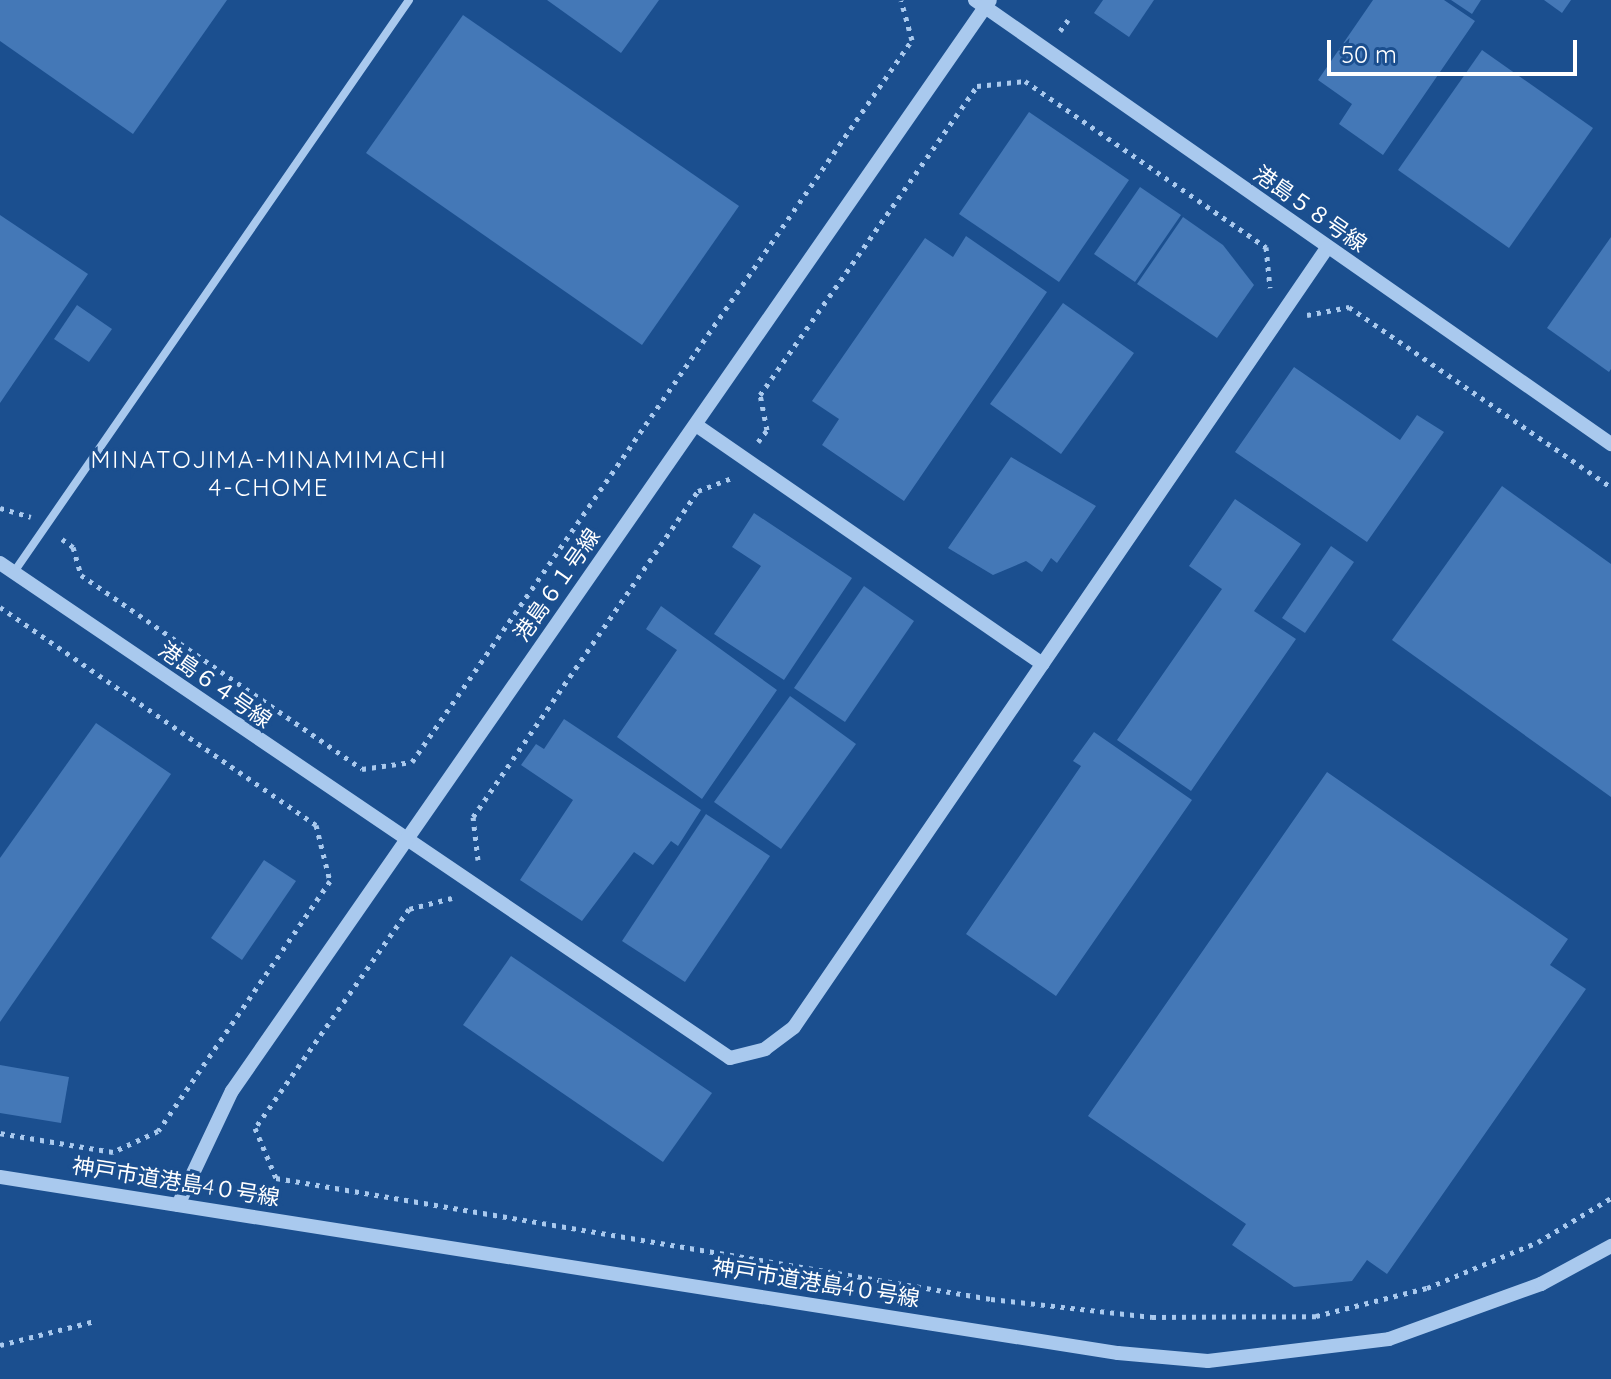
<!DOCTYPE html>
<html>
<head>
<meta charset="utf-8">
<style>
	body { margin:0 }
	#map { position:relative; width:1611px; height:1379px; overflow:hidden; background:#1b4f8f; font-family:Quicksand,"Noto Sans JP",sans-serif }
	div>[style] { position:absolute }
	.building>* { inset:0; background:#4478b7 }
	.path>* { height:5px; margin-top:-2.5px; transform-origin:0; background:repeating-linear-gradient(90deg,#a9c9ee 0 4px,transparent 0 10px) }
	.minor>* { height:8px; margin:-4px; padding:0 4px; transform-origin:4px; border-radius:4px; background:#a9c9ee }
	.tertiary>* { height:14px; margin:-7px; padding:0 7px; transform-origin:7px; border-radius:7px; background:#a9c9ee }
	span { translate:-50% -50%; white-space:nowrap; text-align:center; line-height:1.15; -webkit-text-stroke:7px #1b4f8f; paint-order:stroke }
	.street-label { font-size:22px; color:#fff }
	.neighbourhood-label { font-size:24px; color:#fff; letter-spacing:2px }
	.scale { position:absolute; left:1327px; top:40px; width:250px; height:36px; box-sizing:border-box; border:4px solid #fff; border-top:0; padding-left:10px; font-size:24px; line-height:28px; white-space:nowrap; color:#fff; -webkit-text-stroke:6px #1b4f8f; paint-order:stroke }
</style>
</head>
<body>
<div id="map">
	<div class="building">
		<i style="clip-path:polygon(0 0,227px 0,133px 134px,0 41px)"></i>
		<i style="clip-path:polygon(547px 0,659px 0,621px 53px)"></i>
		<i style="clip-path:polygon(1103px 0,1154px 0,1129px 37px,1094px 13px)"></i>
		<i style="clip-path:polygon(1373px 0,1444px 0,1475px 21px,1383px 155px,1339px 124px,1352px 104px,1318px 80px)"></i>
		<i style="clip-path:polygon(1451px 0,1481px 0,1472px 14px)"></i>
		<i style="clip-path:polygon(1544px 0,1571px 0,1562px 13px)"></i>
		<i style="clip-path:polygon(463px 15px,739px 206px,642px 345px,366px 153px)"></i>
		<i style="clip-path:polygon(1482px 50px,1593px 128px,1509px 248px,1398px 170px)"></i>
		<i style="clip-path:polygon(1029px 112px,1129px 180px,1059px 282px,959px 214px)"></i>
		<i style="clip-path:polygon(1140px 187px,1181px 215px,1135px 282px,1094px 254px)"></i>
		<i style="clip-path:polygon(0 215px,88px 274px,0 403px)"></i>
		<i style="clip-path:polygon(1183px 217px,1223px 245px,1254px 285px,1217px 338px,1137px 284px)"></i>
		<i style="clip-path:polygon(966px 236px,1047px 292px,904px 501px,822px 445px,839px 419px,812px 401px,925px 238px,953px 257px)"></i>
		<i style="clip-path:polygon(1611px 237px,1611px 369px,1609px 372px,1547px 328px)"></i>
		<i style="clip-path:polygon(1063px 303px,1134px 353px,1061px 454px,990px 404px)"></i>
		<i style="clip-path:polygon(77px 305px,112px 329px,89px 362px,54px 339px)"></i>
		<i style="clip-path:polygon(1294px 367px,1400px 440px,1417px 415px,1444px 432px,1367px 542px,1235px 452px)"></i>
		<i style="clip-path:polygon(1011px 457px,1096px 506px,1057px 563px,1051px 558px,1042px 572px,1026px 561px,993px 575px,948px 548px)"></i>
		<i style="clip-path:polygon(1502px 486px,1611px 564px,1611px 797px,1392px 640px)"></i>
		<i style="clip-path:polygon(1235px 499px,1301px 544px,1254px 611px,1296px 639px,1191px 791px,1117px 740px,1222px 589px,1189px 566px)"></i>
		<i style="clip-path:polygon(754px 513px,852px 578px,784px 680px,714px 634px,761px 566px,732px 547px)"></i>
		<i style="clip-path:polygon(1331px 546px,1354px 562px,1305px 633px,1282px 618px)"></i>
		<i style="clip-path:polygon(864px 586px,914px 621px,845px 722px,794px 688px)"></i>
		<i style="clip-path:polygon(661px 606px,777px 690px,702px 799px,617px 737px,677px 650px,646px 629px)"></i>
		<i style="clip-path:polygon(790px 696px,856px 744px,781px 849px,714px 802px)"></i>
		<i style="clip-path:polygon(564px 719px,701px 810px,678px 846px,671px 841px,653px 865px,634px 852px,582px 921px,520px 880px,573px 800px,521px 765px,536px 744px,544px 749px)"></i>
		<i style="clip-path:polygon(96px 723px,171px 774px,0 1022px,0 858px)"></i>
		<i style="clip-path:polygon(1094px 732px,1192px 800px,1056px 996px,966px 934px,1081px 766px,1073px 761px)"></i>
		<i style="clip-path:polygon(1327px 772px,1568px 939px,1550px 965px,1586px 989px,1387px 1274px,1367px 1260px,1352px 1281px,1294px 1287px,1232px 1245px,1246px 1224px,1088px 1116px)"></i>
		<i style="clip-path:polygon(706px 814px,770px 856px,685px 982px,622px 941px)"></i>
		<i style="clip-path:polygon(264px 860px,296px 881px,242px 960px,211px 938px)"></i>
		<i style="clip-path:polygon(511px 956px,712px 1093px,663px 1162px,463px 1025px)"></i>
		<i style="clip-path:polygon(0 1065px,69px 1077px,61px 1123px,0 1113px)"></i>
	</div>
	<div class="path">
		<i style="left:1060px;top:31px;width:14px;rotate:-54deg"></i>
		<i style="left:1307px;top:315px;width:43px;rotate:-10.8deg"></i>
		<i style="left:1349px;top:307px;width:318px;rotate:34.5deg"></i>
		<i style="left:758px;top:442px;width:15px;rotate:-53deg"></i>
		<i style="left:767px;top:430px;width:36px;rotate:-101deg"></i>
		<i style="left:760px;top:395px;width:378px;rotate:-54.9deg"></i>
		<i style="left:977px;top:86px;width:48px;rotate:-5.9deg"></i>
		<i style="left:1025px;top:81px;width:293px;rotate:34.6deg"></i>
		<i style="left:1266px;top:247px;width:41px;rotate:84.4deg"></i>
		<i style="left:0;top:508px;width:32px;rotate:16deg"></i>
		<i style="left:62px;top:539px;width:14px;rotate:36deg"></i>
		<i style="left:73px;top:547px;width:29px;rotate:74deg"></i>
		<i style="left:81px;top:575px;width:341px;rotate:34.6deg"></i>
		<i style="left:362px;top:769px;width:50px;rotate:-8deg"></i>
		<i style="left:412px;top:762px;width:878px;rotate:-55.3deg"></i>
		<i style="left:912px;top:40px;width:41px;rotate:-105.4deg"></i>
		<i style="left:0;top:607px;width:384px;rotate:34.6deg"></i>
		<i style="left:316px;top:825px;width:58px;rotate:76deg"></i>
		<i style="left:330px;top:881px;width:303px;rotate:124.5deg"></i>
		<i style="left:158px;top:1131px;width:50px;rotate:155deg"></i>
		<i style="left:113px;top:1152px;width:115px;rotate:-170.5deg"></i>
		<i style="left:478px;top:860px;width:43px;rotate:-96.6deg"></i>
		<i style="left:473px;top:817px;width:396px;rotate:-55.4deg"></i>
		<i style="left:698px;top:491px;width:39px;rotate:-21deg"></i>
		<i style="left:452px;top:898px;width:44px;rotate:165.7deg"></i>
		<i style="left:409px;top:909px;width:268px;rotate:125.1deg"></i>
		<i style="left:255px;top:1128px;width:54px;rotate:67.2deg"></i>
		<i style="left:276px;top:1178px;width:725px;rotate:9.61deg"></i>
		<i style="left:991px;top:1299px;width:162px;rotate:6.4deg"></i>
		<i style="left:1152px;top:1317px;width:164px;rotate:-0.3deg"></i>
		<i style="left:1316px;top:1316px;width:114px;rotate:-14.2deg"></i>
		<i style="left:1427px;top:1288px;width:120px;rotate:-22.5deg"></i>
		<i style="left:1538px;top:1242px;width:85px;rotate:-31.1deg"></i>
		<i style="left:0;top:1345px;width:98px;rotate:-14.2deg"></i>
	</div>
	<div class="minor">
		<i style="left:14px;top:572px;width:695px;rotate:-55.37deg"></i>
	</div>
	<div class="tertiary">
		<i style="left:975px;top:0;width:776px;rotate:34.92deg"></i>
		<i style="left:696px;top:425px;width:421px;rotate:34.6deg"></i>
		<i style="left:0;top:563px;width:882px;rotate:34.14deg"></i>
		<i style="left:730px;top:1058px;width:36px;rotate:-14deg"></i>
		<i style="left:765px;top:1049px;width:36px;rotate:-37deg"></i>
		<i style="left:794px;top:1027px;width:944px;rotate:-55.62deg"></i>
		<i style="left:0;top:1177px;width:1132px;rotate:8.95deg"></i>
		<i style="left:1118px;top:1353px;width:90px;rotate:5.1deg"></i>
		<i style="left:1208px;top:1361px;width:182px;rotate:-6.9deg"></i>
		<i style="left:1389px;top:1339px;width:162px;rotate:-19.9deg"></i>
		<i style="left:1541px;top:1284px;width:80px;rotate:-28.5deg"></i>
		<i style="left:178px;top:1205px;width:126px;rotate:-64.7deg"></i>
		<i style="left:232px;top:1091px;width:1328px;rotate:-55.21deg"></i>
	</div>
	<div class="street-label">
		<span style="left:1310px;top:209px;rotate:35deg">港島５８号線</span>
		<span style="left:557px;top:585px;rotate:-55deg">港島６１号線</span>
		<span style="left:215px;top:685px;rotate:35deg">港島６４号線</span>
		<span style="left:176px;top:1182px;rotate:9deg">神戸市道港島4０号線</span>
		<span style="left:816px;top:1283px;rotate:9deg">神戸市道港島4０号線</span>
	</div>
	<div class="neighbourhood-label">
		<span style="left:269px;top:474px">MINATOJIMA-MINAMIMACHI<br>4-CHOME</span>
	</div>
	<div class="scale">50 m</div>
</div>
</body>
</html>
